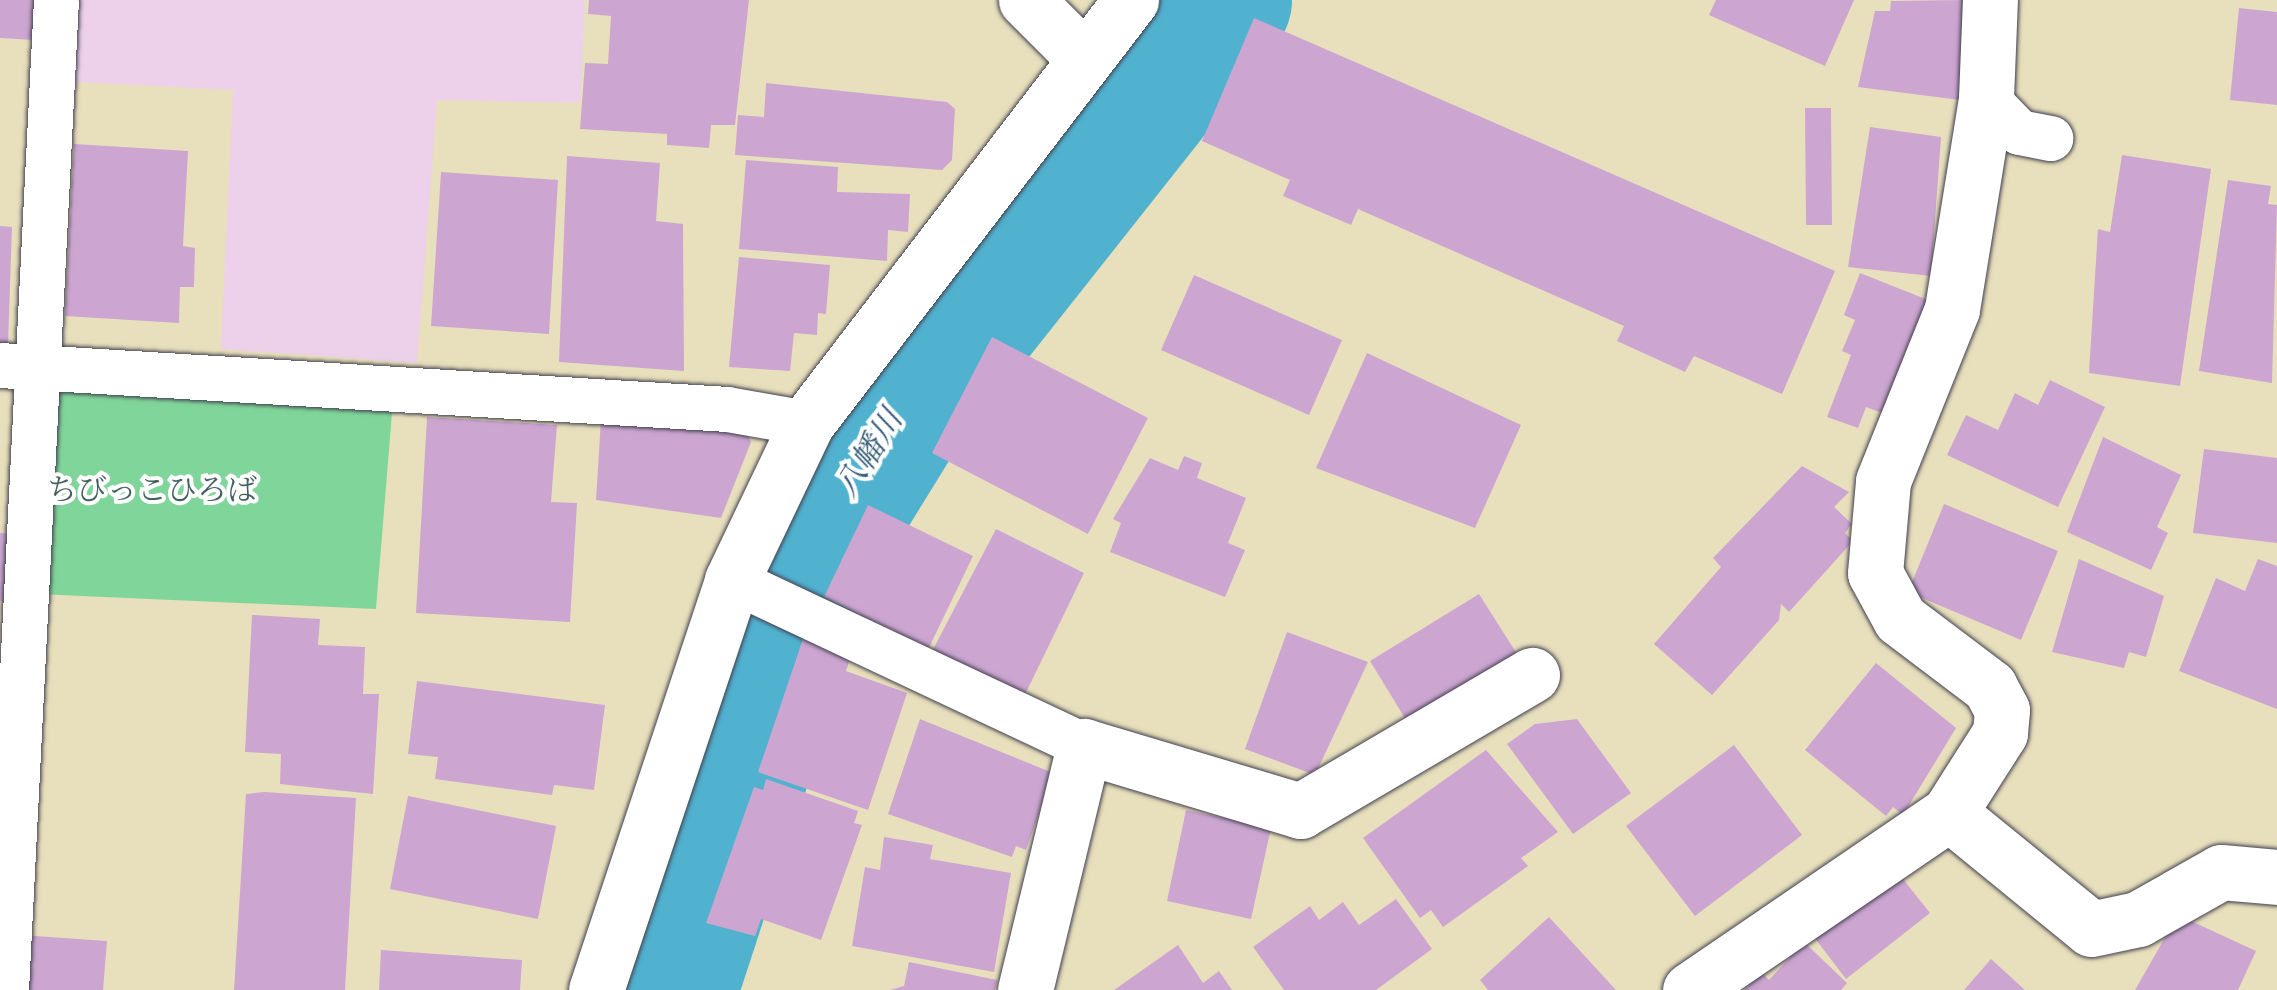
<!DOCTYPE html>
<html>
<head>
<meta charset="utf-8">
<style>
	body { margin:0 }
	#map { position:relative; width:2277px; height:990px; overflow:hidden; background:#e8e0bc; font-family:Vollkorn,"Noto Serif JP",serif }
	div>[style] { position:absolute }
	.built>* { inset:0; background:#edd0e9 }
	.green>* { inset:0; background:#80d69a }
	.river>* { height:142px; margin:-71px; padding:0 71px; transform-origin:71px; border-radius:71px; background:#51b2d0 }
	.building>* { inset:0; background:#cca6d1 }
	.roads { filter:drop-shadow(0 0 2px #403e4e) drop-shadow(0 0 2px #403e4e) }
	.lane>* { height:45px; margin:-22.5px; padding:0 22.5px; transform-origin:22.5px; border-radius:22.5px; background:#fff }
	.street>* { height:55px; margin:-27.5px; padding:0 27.5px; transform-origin:27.5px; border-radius:27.5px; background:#fff }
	span { translate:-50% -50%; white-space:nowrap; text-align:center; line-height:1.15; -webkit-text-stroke:8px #fff; paint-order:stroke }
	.park-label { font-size:30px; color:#43615c }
	.water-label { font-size:32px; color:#355c77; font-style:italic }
</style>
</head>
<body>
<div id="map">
	<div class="built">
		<i style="clip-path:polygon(63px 0,585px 0,580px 103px,437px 100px,417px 363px,221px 349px,233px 90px,58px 81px)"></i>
	</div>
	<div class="green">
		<i style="clip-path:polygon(53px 379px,393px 401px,376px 609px,37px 594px)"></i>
	</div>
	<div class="river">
		<i style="left:666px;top:990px;width:397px;rotate:-71.9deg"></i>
		<i style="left:789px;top:613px;width:120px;rotate:-65.4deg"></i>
		<i style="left:839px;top:504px;width:114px;rotate:-58.3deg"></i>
		<i style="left:899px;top:407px;width:519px;rotate:-51.65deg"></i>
	</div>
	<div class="building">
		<i style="clip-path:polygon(0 0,36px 0,34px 40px,0 38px)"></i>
		<i style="clip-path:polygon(589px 0,749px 0,735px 125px,711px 125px,709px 148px,667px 145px,667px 134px,580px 129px,585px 63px,608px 64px,611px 16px,588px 14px)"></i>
		<i style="clip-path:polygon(1716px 0,1854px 0,1825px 66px,1709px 15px)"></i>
		<i style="clip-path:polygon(1966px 0,1960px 100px,1858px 87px,1875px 11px,1890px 11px,1891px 1px)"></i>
		<i style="clip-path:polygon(2239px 8px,2277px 12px,2277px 105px,2230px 100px)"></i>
		<i style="clip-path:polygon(1254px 18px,1835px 271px,1782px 394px,1694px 356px,1685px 372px,1617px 341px,1624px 326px,1358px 209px,1351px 225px,1283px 196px,1290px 180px,1202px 141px)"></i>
		<i style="clip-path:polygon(766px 83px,947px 102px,955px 109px,952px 160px,942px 170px,735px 155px,738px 115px,764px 117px)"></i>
		<i style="clip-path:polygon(1805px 108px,1831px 108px,1832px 225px,1806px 225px)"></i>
		<i style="clip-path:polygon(1870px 127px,1941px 137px,1931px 276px,1848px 267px)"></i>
		<i style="clip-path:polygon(74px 144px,188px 151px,183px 246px,195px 248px,194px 287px,180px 287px,179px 323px,65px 316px)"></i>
		<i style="clip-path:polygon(2122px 155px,2211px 169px,2180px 386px,2089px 373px,2098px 229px,2110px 232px)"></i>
		<i style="clip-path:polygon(567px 156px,660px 163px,656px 221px,683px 224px,684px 371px,559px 362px)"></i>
		<i style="clip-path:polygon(746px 160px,838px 167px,837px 192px,910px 194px,908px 232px,888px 230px,887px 261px,739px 249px)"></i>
		<i style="clip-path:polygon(441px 172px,558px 180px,549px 334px,431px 326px)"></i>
		<i style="clip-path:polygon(2228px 180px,2271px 186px,2268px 204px,2277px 205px,2272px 383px,2199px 371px)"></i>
		<i style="clip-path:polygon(0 226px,12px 227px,8px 345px,0 345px)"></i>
		<i style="clip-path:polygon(739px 257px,830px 265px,826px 314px,818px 313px,817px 335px,794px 333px,790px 371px,729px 367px)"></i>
		<i style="clip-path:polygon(1860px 273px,1928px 300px,1882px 413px,1866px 407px,1858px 428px,1827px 417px,1851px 355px,1842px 351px,1855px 320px,1844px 315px)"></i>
		<i style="clip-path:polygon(1194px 275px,1342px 340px,1309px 415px,1161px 350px)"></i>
		<i style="clip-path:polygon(992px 337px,1148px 418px,1088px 534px,932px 453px)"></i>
		<i style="clip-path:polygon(1367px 353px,1521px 425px,1475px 528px,1316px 468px)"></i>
		<i style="clip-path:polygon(2050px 380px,2105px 407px,2058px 507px,1947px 455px,1966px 415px,1998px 430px,2015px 393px,2038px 405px)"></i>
		<i style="clip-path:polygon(427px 417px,557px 425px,551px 502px,577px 503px,570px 622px,416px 613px)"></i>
		<i style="clip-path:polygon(601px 419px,746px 432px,751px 442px,721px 518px,596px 500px)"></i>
		<i style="clip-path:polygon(2103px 437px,2181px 475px,2157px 527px,2168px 533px,2151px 570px,2067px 532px)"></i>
		<i style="clip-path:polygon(2204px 449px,2277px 458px,2277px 543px,2193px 533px)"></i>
		<i style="clip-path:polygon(1184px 456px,1202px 463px,1197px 478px,1246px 498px,1228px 543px,1245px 550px,1225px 597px,1110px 552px,1121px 523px,1113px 519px,1150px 458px,1178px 470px)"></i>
		<i style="clip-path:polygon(1802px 466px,1849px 492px,1834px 507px,1852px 524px,1845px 533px,1853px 541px,1789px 612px,1781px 604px,1779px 620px,1712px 695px,1654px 644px,1721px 567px,1713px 558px)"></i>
		<i style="clip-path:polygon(1944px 504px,2058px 551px,2021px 640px,1908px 592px)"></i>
		<i style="clip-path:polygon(868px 505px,973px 556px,924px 658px,906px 638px,824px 597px)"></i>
		<i style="clip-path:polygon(996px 529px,1084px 573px,1019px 707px,927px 661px)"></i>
		<i style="clip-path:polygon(0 533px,13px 534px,9px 602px,0 601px)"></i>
		<i style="clip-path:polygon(2079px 559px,2164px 596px,2146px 657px,2129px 652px,2124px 668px,2052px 652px)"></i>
		<i style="clip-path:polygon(2258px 559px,2277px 566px,2277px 709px,2179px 671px,2216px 578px,2245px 591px)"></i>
		<i style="clip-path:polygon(1479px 594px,1524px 665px,1414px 733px,1370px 661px)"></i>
		<i style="clip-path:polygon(252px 615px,320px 619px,318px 645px,365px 647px,363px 694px,379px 694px,373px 794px,280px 784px,281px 754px,245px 752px)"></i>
		<i style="clip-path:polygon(1287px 632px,1368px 662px,1315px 775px,1245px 749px)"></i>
		<i style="clip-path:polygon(804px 636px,852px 653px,846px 671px,907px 693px,868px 810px,758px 772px)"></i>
		<i style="clip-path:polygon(1876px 663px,1956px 728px,1903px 815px,1893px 807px,1886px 816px,1805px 750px)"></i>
		<i style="clip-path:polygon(417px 681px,605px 705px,594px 790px,554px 785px,552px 795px,435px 779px,438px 757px,408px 754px)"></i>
		<i style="clip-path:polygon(920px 719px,1053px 773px,1026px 850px,1016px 846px,1012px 857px,888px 814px)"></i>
		<i style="clip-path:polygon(1577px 719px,1631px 793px,1573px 834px,1507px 744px,1535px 724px)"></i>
		<i style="clip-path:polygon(1734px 745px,1802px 835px,1695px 916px,1626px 826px)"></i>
		<i style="clip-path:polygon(1486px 750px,1558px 832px,1521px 858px,1528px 866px,1443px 927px,1431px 910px,1420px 918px,1363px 838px)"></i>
		<i style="clip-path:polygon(766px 779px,858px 811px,854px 823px,862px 825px,821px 940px,761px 919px,755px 936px,706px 923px,754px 787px,763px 790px)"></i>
		<i style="clip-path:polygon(264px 792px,356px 798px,345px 990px,234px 990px,246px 794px)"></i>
		<i style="clip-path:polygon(408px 796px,556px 826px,538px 919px,390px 889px)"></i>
		<i style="clip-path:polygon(1186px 810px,1271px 828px,1251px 919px,1167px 901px)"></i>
		<i style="clip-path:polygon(884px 837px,933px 845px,930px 859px,1011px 873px,994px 972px,852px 946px,865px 867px,880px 870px)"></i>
		<i style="clip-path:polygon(1891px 864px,1930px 913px,1846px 979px,1804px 924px)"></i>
		<i style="clip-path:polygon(1396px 899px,1432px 949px,1376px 990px,1284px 990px,1253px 947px,1310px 906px,1319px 920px,1343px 902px,1359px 925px)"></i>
		<i style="clip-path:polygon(2178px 915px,2256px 951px,2238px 990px,2135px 990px)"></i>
		<i style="clip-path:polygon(1549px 917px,1616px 990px,1488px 990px,1480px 980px)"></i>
		<i style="clip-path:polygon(21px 935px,107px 941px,103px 990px,18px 990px)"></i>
		<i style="clip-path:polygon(1804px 942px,1847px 983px,1841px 990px,1744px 990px,1761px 972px,1769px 980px)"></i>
		<i style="clip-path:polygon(1178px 945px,1203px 983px,1219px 971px,1232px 990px,1114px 990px)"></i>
		<i style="clip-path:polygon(381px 950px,522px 960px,520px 990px,379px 990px)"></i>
		<i style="clip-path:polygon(1991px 959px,2025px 990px,1964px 990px)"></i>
		<i style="clip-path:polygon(909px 962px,997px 980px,995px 990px,890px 990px,904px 986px)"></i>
	</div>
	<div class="roads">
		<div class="lane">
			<i style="left:1986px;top:98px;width:47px;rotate:45.9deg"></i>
			<i style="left:2019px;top:132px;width:32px;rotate:11deg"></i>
			<i style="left:0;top:365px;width:728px;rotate:3.46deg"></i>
			<i style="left:727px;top:409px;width:81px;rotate:9.9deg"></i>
			<i style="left:732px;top:580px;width:389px;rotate:25.2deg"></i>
			<i style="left:6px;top:990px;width:991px;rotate:-87.11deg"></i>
		</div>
		<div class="street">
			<i style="left:1026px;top:0;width:83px;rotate:45deg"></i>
			<i style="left:1949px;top:813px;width:183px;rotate:39.2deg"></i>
			<i style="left:2091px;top:929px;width:48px;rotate:-12deg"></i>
			<i style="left:2138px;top:919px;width:95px;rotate:-29.5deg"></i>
			<i style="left:2221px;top:872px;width:56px;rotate:5.1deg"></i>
			<i style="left:596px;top:990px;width:432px;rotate:-71.6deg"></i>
			<i style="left:732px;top:580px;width:174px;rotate:-64.5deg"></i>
			<i style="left:807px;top:423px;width:533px;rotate:-52.55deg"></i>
			<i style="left:1025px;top:990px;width:251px;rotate:-76.4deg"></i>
			<i style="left:1084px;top:746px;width:226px;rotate:16.7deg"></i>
			<i style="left:1300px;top:811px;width:269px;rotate:-30.4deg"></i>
			<i style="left:1690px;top:990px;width:314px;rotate:-34.3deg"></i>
			<i style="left:1949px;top:813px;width:95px;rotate:-57.5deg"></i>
			<i style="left:2000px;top:733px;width:23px;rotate:-85deg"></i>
			<i style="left:2002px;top:710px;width:26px;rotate:-118deg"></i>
			<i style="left:1990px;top:687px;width:113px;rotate:-142.9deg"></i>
			<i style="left:1900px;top:619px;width:52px;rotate:-118.5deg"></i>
			<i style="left:1875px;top:573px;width:92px;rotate:-85deg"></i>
			<i style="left:1883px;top:481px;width:185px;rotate:-68.1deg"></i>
			<i style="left:1952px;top:309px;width:214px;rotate:-80.8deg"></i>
			<i style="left:1986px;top:98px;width:98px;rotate:-87.7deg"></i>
		</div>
	</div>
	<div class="park-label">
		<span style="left:152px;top:492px">ちびっこひろば</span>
	</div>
	<div class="water-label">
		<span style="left:871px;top:455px;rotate:-58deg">八幡川</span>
	</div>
</div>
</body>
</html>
